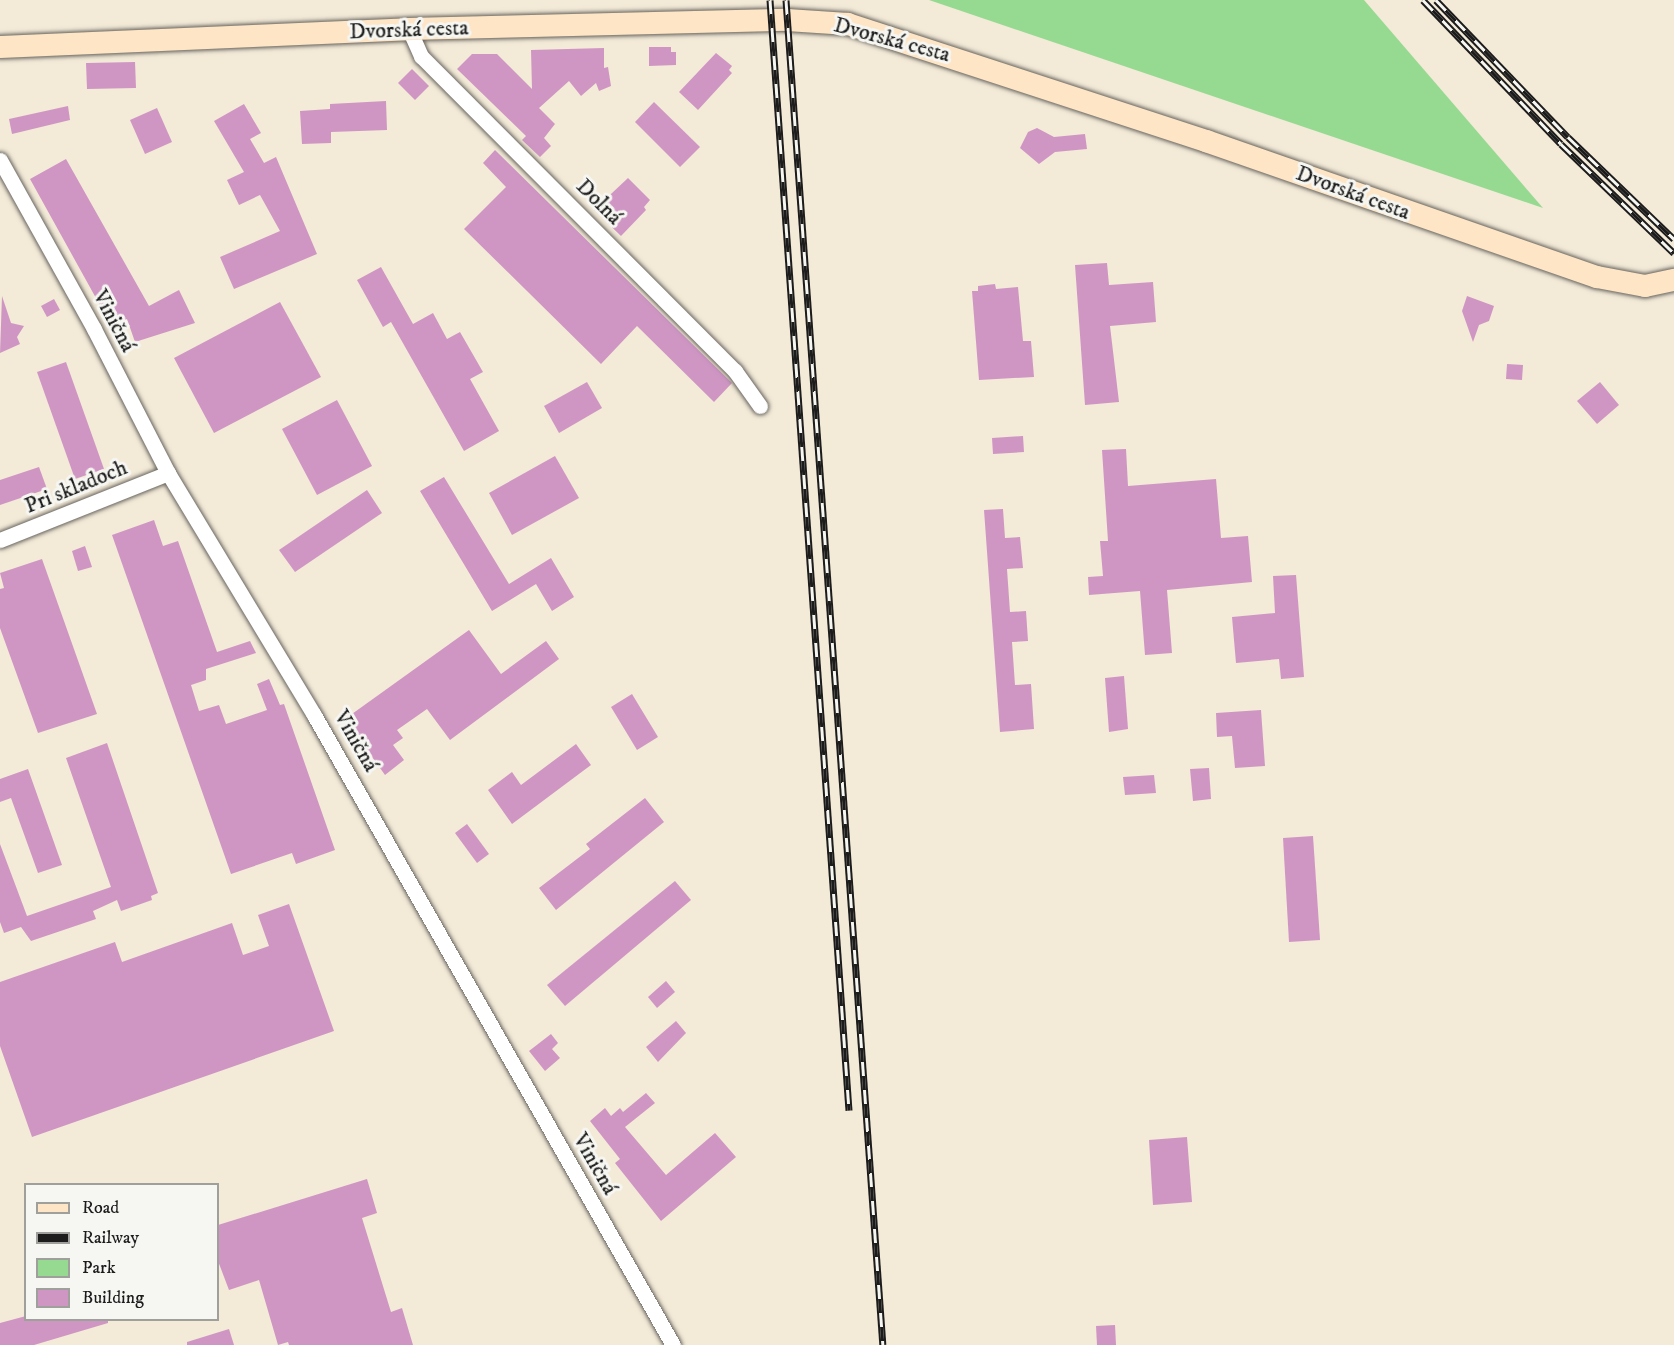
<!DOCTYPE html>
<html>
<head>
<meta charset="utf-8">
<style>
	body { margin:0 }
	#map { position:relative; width:1674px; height:1345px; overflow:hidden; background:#f3ead8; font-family:"IM FELL DW Pica",serif }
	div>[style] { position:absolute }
	.green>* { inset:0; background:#96da92 }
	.building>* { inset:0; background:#cf96c4 }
	.roads { filter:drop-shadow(0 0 2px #67645e) drop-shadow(0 0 2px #67645e) }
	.street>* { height:15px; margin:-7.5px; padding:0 7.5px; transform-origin:7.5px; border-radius:7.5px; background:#fff }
	.secondary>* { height:22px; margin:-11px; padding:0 11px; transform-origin:11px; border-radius:11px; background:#fde5c5 }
	.rail>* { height:7px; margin-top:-3.5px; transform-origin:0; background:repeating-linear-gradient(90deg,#f6f6f2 0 14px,#1c1c1c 0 28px); box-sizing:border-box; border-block:2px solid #1c1c1c }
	span { translate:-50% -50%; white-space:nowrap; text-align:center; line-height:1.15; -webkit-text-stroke:6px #f6f6f2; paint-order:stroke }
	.street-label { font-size:22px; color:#1c1c1c }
	.legend { position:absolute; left:24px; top:1183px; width:195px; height:138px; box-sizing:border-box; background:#f6f6f2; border:2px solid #9f9f9c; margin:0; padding:8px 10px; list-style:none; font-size:18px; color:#1c1c1c }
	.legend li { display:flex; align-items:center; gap:12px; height:30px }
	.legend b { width:30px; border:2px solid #9f9f9c }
</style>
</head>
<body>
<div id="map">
	<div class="green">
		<i style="clip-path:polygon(929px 0,1364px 0,1543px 208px)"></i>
	</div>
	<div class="building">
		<i style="clip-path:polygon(649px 47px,671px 47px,671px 52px,676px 52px,676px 65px,649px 66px)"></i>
		<i style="clip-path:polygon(604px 48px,604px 68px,608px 67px,611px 86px,599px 91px,596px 83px,581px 96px,569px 81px,539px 108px,555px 124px,544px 138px,551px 146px,540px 157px,522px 140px,526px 136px,457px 69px,472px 54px,497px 54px,532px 89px,531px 50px)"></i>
		<i style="clip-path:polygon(716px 53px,732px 66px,729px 70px,732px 73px,698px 110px,679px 92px)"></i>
		<i style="clip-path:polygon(135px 62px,136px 88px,87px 89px,86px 63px)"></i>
		<i style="clip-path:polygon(412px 69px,429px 86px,415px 100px,398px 83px)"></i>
		<i style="clip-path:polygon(386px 101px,387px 130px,331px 132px,331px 143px,302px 144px,300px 111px,330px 109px,330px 104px)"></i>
		<i style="clip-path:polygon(654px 102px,700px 147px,680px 167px,635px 122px)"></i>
		<i style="clip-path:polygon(244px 104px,261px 133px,250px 139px,264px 163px,276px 157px,317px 254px,234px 289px,220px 257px,280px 231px,260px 195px,239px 205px,227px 180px,244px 172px,214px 121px)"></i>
		<i style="clip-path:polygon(68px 106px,70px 120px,12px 134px,9px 119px)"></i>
		<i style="clip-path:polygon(157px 108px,172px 142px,145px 154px,130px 120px)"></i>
		<i style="clip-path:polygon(1037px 128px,1054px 137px,1085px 134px,1087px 149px,1055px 152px,1039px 164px,1020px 148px,1028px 132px)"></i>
		<i style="clip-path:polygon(495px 150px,732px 383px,714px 402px,637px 326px,601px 364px,464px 229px,506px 187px,483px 163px)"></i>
		<i style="clip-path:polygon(66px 159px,149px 306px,179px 290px,195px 323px,135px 342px,127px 319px,112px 327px,30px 179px)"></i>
		<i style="clip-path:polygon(628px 178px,650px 200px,644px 207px,646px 210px,621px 236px,594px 210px)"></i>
		<i style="clip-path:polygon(1107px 263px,1109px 285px,1153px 282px,1156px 322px,1110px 326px,1119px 402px,1085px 405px,1075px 265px)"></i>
		<i style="clip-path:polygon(381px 267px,413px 324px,433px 313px,447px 339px,460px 332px,483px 372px,470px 379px,499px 431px,464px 451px,391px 322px,383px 327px,357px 280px)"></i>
		<i style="clip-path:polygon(995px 284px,996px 289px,1018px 287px,1023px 341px,1031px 341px,1034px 377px,979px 380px,972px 291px,978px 291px,978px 286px)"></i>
		<i style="clip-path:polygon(2px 296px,11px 323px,24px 326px,17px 337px,20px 344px,0 353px)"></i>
		<i style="clip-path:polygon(1467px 296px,1494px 306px,1489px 321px,1479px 325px,1473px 342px,1462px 311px)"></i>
		<i style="clip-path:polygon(54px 299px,60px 310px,47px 317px,41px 306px)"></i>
		<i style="clip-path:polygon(280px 302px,321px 377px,214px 433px,174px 358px)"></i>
		<i style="clip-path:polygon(66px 362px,104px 469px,75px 479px,37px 372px)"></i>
		<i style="clip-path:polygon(1507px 364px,1523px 365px,1522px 380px,1506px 379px)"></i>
		<i style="clip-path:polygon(587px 382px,602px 408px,559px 433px,544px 406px)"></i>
		<i style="clip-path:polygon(1600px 382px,1619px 405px,1597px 424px,1577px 401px)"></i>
		<i style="clip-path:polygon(337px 400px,372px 466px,317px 495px,282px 429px)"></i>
		<i style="clip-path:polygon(1023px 436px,1024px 452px,993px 454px,992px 438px)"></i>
		<i style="clip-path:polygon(1126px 449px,1128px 486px,1216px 479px,1221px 538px,1248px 536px,1252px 582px,1167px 590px,1172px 653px,1145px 655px,1140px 591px,1089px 595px,1088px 577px,1103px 576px,1100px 541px,1108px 541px,1102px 450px)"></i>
		<i style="clip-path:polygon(555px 456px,579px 498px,512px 535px,489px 493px)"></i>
		<i style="clip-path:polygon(39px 467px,47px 489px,0 505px,0 480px)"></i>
		<i style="clip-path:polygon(444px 477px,509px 584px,551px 558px,574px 597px,552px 611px,536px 584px,492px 611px,420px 491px)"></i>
		<i style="clip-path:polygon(367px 490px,382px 513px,295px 572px,279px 550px)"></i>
		<i style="clip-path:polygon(1003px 509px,1005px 538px,1020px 537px,1023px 568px,1007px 569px,1010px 612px,1026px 611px,1028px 641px,1012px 642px,1015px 685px,1031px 684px,1034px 729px,1000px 732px,984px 510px)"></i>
		<i style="clip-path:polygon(154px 520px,163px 546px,178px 541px,217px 652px,250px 641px,256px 653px,206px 669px,206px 680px,191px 685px,199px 711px,219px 705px,226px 724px,267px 710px,257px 684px,269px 679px,280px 705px,284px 704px,335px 850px,296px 864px,292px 853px,231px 874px,112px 535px)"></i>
		<i style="clip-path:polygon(85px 546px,92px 567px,78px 571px,72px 551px)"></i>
		<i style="clip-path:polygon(42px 559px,97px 714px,38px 733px,0 628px,0 589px,4px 588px,0 573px)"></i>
		<i style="clip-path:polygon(1296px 575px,1304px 677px,1281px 679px,1279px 659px,1236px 663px,1232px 617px,1275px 613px,1273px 576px)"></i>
		<i style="clip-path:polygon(469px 630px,501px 674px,546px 641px,559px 659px,450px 740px,427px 709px,397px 730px,403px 738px,393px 745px,404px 760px,385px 775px,345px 719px)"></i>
		<i style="clip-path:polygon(1124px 676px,1128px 729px,1109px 732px,1105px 678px)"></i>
		<i style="clip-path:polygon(632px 694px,658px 737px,637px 750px,611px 707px)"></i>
		<i style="clip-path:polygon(1261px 710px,1265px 766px,1235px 768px,1232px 736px,1217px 737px,1216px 713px)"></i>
		<i style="clip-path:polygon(107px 743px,158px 893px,151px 896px,152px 900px,121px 911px,117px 900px,93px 911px,96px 919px,31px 941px,21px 927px,4px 933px,0 922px,0 844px,27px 916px,111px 887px,66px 758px)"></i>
		<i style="clip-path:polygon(576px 744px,591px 765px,512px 824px,488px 790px,512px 772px,521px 785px)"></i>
		<i style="clip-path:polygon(1209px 768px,1211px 799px,1193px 801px,1190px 769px)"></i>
		<i style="clip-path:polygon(28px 769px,62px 865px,38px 873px,11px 798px,0 802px,0 779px)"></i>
		<i style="clip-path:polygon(1154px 775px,1156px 793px,1125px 795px,1123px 777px)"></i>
		<i style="clip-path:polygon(645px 798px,664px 822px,556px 910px,539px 888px,590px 849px,586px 844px)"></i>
		<i style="clip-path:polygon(467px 824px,489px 854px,477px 863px,455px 833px)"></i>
		<i style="clip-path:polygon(1313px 836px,1320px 940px,1289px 942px,1283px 838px)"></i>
		<i style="clip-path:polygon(675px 881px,691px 900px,565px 1006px,547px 985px)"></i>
		<i style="clip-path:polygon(289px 904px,334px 1031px,32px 1137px,0 1046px,0 982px,115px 942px,122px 962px,232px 923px,243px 955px,269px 946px,258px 915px)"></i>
		<i style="clip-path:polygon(666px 981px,675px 992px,657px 1008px,648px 997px)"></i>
		<i style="clip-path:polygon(676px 1021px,686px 1033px,658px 1062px,646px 1047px)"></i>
		<i style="clip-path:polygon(551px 1034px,558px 1043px,552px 1049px,560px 1058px,545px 1071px,529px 1051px)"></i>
		<i style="clip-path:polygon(646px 1093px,655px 1103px,625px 1127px,666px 1175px,715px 1133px,736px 1157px,661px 1221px,615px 1163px,620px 1159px,590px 1121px,605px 1108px,611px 1116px,620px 1108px,623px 1112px)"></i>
		<i style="clip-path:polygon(1187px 1137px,1192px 1202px,1153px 1205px,1149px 1140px)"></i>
		<i style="clip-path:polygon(367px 1179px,377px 1213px,362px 1218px,391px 1312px,402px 1308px,413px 1345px,289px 1345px,288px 1342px,278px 1345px,259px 1280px,229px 1290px,218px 1261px,218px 1225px)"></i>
		<i style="clip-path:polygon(26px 1316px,26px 1320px,108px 1320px,108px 1323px,34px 1345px,0 1345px,0 1323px)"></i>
		<i style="clip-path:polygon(1115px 1325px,1116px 1345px,1097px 1345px,1096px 1326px)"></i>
		<i style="clip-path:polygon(229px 1329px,234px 1345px,187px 1345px,187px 1342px)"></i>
	</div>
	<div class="roads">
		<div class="street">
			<i style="left:409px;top:29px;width:30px;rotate:66deg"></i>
			<i style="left:421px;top:56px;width:445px;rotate:45.1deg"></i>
			<i style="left:735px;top:371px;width:43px;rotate:54.5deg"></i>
			<i style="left:0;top:160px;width:193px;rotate:60.9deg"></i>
			<i style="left:94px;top:329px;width:162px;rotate:62.8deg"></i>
			<i style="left:168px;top:473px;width:283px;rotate:58.9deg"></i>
			<i style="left:314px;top:715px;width:725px;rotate:60.32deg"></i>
			<i style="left:0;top:540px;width:181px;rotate:-21.7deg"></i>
		</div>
		<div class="secondary">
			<i style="left:0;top:47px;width:409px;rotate:-2.5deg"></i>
			<i style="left:409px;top:29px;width:378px;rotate:-1.4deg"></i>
			<i style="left:787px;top:20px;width:61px;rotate:3.8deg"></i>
			<i style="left:848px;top:24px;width:377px;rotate:18.1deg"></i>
			<i style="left:1206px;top:141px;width:414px;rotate:19.2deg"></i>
			<i style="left:1597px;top:277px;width:49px;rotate:10.6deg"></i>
			<i style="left:1645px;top:286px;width:30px;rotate:-12deg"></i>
		</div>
	</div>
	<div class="rail">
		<i style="left:770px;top:0;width:1113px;rotate:85.93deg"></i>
		<i style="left:786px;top:0;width:1348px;rotate:85.88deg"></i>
		<i style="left:1423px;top:0;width:199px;rotate:46.2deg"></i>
		<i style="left:1561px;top:144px;width:157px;rotate:44deg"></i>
		<i style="left:1436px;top:0;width:190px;rotate:46.1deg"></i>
		<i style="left:1568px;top:137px;width:147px;rotate:43.9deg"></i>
	</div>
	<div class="street-label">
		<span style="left:409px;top:30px;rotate:-2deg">Dvorská cesta</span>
		<span style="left:892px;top:40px;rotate:15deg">Dvorská cesta</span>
		<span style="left:1353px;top:193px;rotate:20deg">Dvorská cesta</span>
		<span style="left:599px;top:202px;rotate:45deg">Dolná</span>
		<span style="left:114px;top:321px;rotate:62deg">Viničná</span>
		<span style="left:76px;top:487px;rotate:-22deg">Pri skladoch</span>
		<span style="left:356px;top:741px;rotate:60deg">Viničná</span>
		<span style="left:595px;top:1164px;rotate:60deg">Viničná</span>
	</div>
	<ul class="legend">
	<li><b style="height:8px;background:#fde5c5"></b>Road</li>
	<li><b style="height:8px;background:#1c1c1c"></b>Railway</li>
	<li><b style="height:16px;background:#96da92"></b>Park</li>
	<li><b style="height:16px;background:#cf96c4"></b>Building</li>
	</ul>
</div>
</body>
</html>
